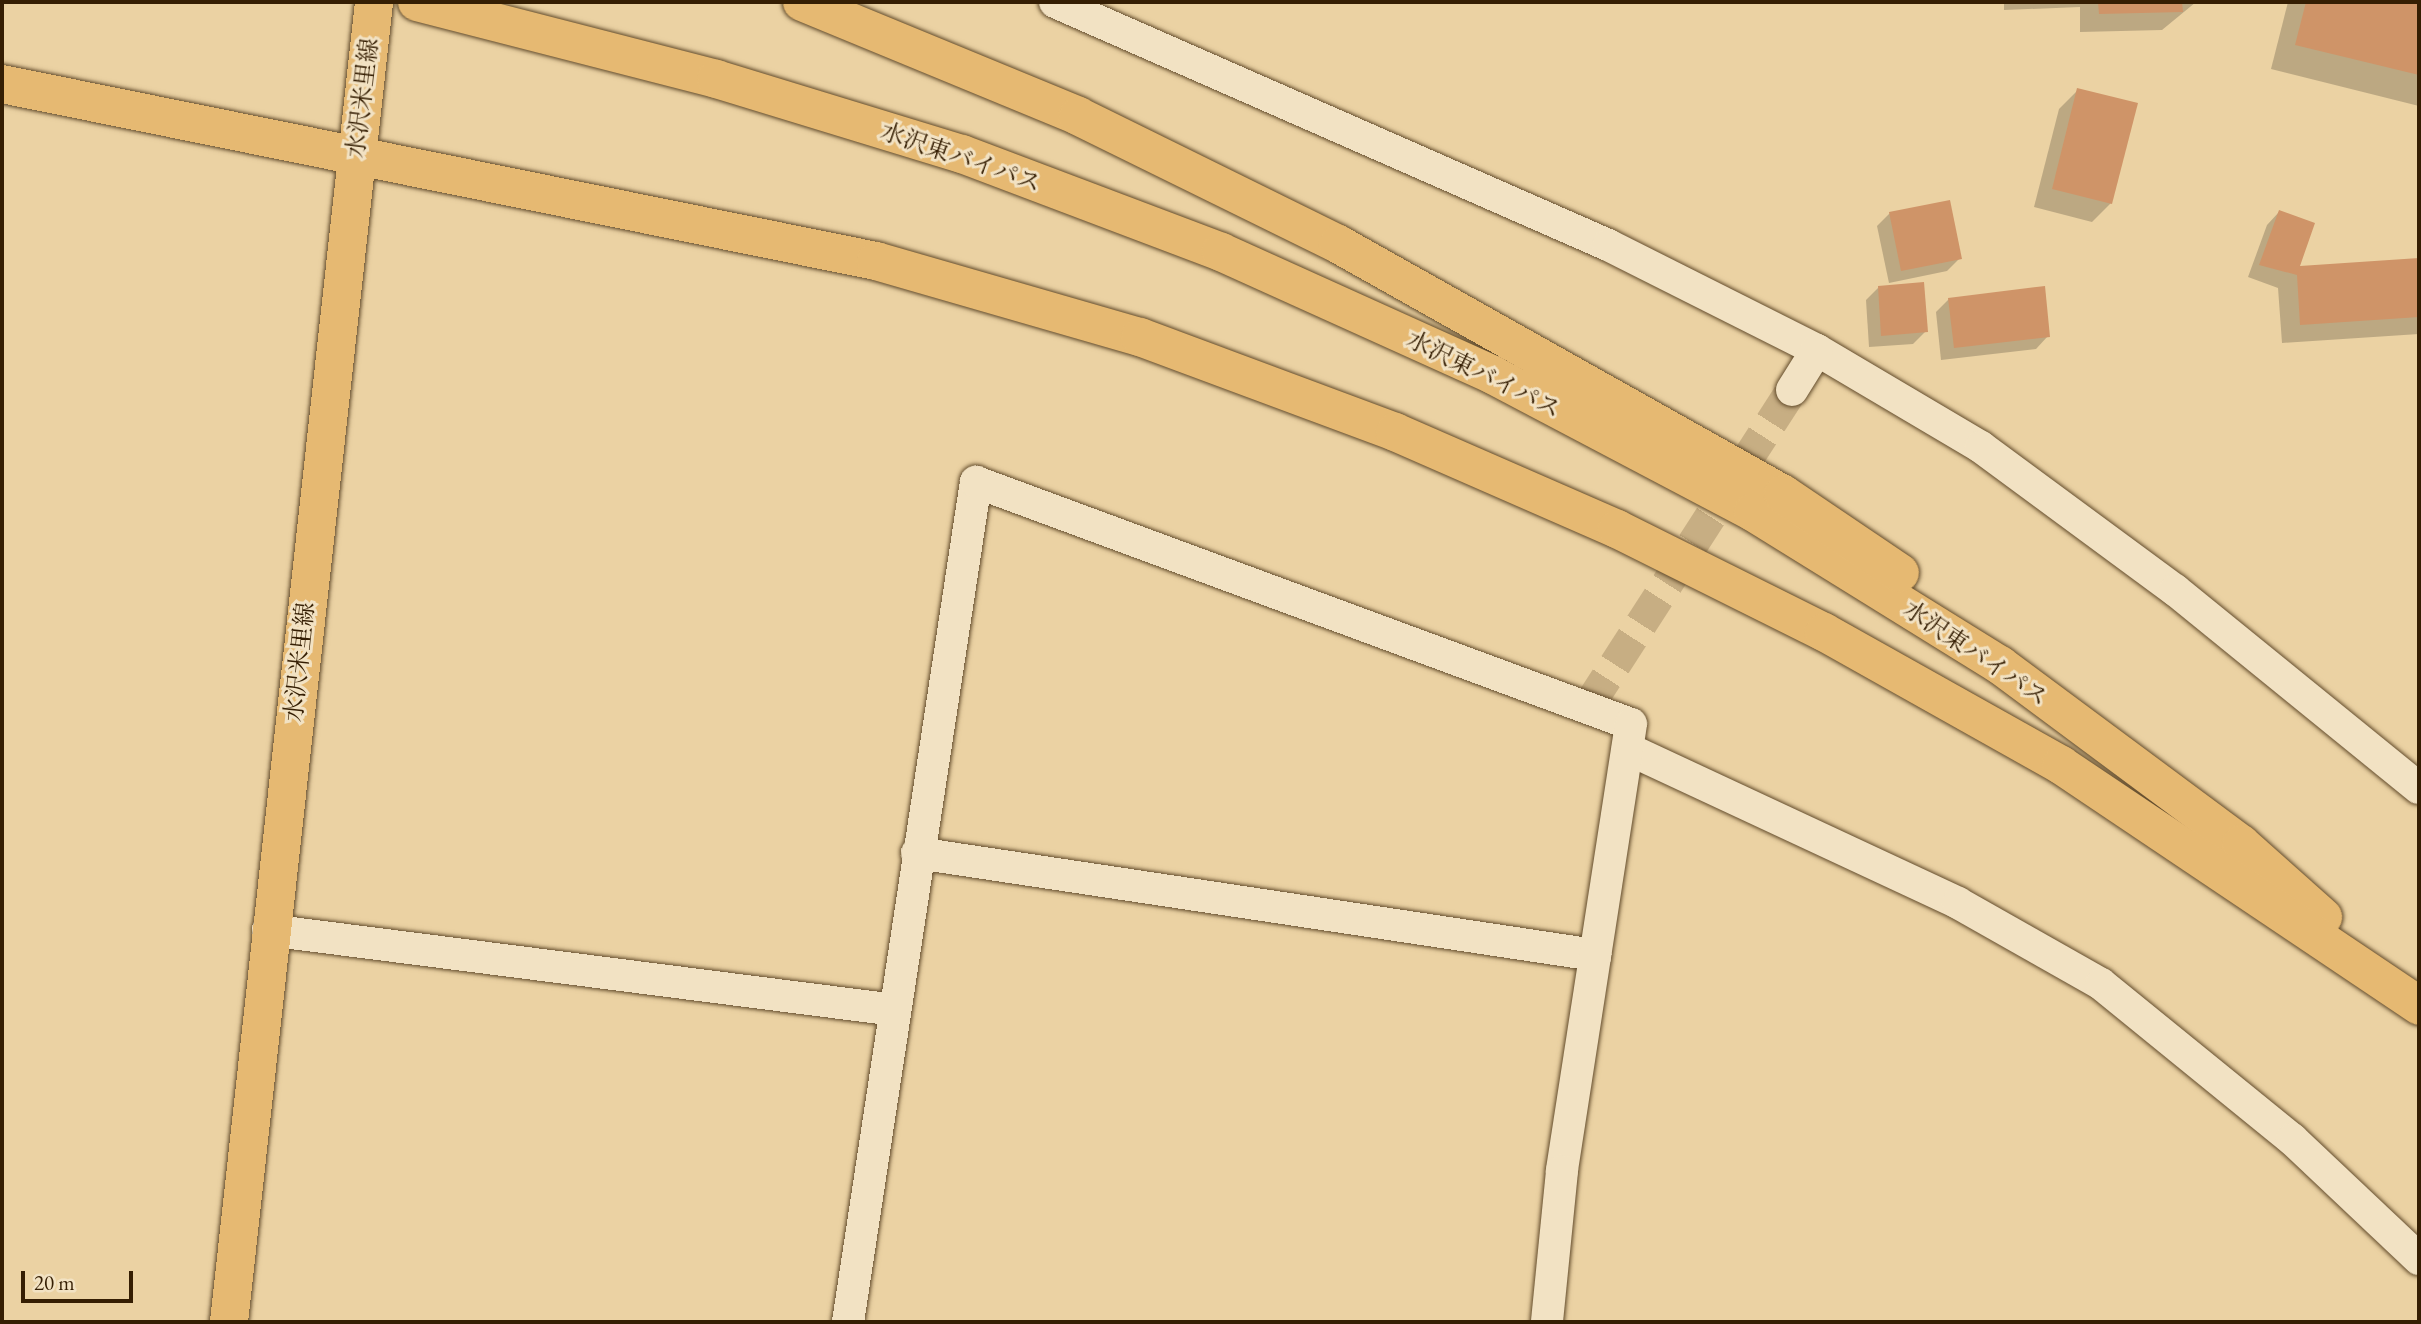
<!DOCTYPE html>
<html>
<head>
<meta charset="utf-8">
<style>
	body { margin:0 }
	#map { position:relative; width:2421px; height:1324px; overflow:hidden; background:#ebd2a3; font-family:"EB Garamond","Noto Serif JP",serif }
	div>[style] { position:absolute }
	.shadow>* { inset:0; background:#0003 }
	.building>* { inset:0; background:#cf9468 }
	.minor-tunnel>* { height:32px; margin-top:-16px; transform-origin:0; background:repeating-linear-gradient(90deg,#c7ae83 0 32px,transparent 0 48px) }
	.roads { filter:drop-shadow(0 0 2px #624b2b) drop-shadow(0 0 2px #624b2b) }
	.minor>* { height:32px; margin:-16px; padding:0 16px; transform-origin:16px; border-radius:16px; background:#f2e2c3 }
	.primary>* { height:38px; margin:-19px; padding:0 19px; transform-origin:19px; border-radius:19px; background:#e6b972 }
	.trunk>* { height:38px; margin:-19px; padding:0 19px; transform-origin:19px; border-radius:19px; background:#e6b972 }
	span { translate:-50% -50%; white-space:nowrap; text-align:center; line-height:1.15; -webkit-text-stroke:6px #f2e2c3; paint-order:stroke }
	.street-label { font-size:24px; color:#351e03 }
	.frame { position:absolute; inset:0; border:4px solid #351e03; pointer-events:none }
	.scale { position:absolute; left:21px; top:1271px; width:112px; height:32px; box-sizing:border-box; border:4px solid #351e03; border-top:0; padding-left:9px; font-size:21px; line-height:24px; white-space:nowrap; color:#351e03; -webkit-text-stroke:5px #f2e2c3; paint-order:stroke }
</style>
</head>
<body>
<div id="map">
	<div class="shadow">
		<i style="clip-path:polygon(2004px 2px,2196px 2px,2162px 30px,2080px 32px,2080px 7px,2004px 10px)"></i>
		<i style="clip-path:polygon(2288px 2px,2419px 2px,2419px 106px,2271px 69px)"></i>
		<i style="clip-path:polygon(2078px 90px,2111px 203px,2092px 222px,2034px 207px,2059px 109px)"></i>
		<i style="clip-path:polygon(2279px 212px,2298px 268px,2419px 260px,2419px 334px,2282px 343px,2278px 288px,2248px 277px,2267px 225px)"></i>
		<i style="clip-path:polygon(1890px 213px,1960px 258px,1947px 271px,1889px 283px,1877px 226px)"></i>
		<i style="clip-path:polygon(1879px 287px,1926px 331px,1913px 344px,1869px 347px,1866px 300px)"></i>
		<i style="clip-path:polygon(1949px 299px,2048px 336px,2036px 349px,1941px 360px,1936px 312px)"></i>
	</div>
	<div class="building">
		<i style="clip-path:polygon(2098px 2px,2182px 2px,2183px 12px,2099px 14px)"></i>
		<i style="clip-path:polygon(2306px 2px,2419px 2px,2419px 75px,2295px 45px)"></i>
		<i style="clip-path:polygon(2077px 88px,2138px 103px,2112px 204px,2052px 189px)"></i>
		<i style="clip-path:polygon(1950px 200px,1962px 259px,1901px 271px,1889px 212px)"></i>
		<i style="clip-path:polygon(2279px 210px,2315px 223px,2300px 266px,2419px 258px,2419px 317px,2300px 325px,2297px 275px,2259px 265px)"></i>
		<i style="clip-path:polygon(1924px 282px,1928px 332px,1881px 336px,1878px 286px)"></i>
		<i style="clip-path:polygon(2045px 286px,2050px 337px,1954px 348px,1948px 298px)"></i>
	</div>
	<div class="minor-tunnel">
		<i style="left:1589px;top:705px;width:375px;rotate:-57.2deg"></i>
	</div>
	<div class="roads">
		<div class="minor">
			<i style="left:1055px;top:2px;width:604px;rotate:23.72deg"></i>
			<i style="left:1608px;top:245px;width:234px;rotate:26.7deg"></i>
			<i style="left:1817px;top:350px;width:191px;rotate:30.6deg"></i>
			<i style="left:1981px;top:447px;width:241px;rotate:36.4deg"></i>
			<i style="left:2175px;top:590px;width:314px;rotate:39.1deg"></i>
			<i style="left:1792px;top:390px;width:47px;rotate:-58deg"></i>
			<i style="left:1628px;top:749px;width:364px;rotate:25deg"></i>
			<i style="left:1958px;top:903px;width:164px;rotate:29.5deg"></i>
			<i style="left:2101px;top:984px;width:246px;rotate:39.1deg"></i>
			<i style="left:2292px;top:1139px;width:175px;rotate:43.4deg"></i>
			<i style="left:917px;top:853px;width:686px;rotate:8.56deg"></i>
			<i style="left:268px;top:930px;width:632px;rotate:7.27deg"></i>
			<i style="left:848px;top:1322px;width:850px;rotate:-81.34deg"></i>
			<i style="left:976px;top:482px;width:698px;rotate:20.28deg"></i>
			<i style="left:1631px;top:724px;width:452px;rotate:98.8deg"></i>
			<i style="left:1562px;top:1171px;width:152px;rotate:95.7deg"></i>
		</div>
		<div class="primary">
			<i style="left:229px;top:1322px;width:1328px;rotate:-83.73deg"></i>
		</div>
		<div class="trunk">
			<i style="left:417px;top:2px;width:309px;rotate:14.4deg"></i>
			<i style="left:716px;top:79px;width:257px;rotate:17deg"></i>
			<i style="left:962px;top:154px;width:277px;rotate:20.7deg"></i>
			<i style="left:1221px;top:252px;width:299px;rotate:24.3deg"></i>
			<i style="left:1493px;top:375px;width:294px;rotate:27.8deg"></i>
			<i style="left:1753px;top:512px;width:291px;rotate:31.8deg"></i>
			<i style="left:2000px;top:665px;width:300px;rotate:36.6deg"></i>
			<i style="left:2241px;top:844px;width:110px;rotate:41.7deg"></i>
			<i style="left:802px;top:2px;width:299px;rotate:22.4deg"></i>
			<i style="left:1078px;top:116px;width:290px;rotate:26.2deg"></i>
			<i style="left:1338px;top:244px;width:510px;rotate:29.33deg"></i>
			<i style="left:1783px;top:494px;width:141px;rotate:34deg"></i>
			<i style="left:2px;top:84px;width:892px;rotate:11.45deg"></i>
			<i style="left:876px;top:261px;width:275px;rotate:16.1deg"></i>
			<i style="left:1140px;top:337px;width:272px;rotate:20.4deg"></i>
			<i style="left:1395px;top:432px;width:242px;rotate:23.6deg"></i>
			<i style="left:1617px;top:529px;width:231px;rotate:26.5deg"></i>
			<i style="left:1824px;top:632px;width:272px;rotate:29.3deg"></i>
			<i style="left:2061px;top:765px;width:432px;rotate:33.9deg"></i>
		</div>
	</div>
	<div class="street-label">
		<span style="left:362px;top:98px;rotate:-83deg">水沢米里線</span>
		<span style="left:961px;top:157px;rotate:19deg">水沢東バイパス</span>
		<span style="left:1484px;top:374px;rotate:26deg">水沢東バイパス</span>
		<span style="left:1976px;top:653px;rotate:34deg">水沢東バイパス</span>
		<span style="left:299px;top:662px;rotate:-84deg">水沢米里線</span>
	</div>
	<div class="frame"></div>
	<div class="scale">20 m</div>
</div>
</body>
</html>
